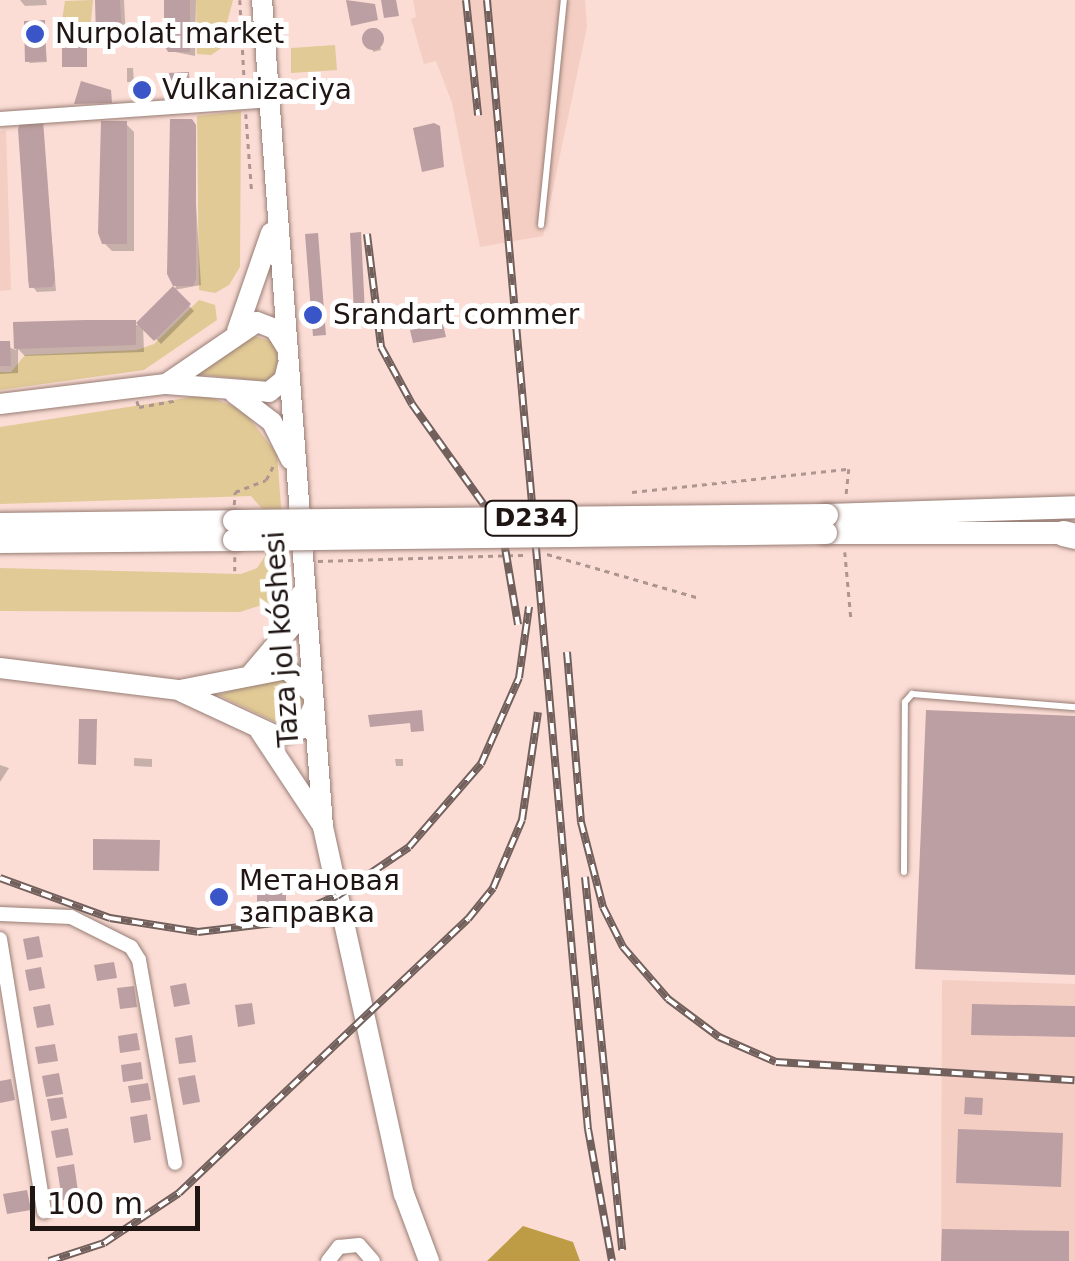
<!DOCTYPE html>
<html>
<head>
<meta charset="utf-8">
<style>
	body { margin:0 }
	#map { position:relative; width:1075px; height:1261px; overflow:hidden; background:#fbddd5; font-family:"DejaVu Sans",sans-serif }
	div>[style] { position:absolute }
	.built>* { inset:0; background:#f4cec3 }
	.green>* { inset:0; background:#e1ca96 }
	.forest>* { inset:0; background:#be9c46 }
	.shadow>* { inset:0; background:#0003 }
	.building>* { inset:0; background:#bc9fa2 }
	.round { border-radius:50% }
	.path>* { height:2.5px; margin-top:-1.25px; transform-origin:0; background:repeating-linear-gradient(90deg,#ad9690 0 5px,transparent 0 10px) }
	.roads { filter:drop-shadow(0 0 2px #977d75) drop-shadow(0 0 2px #977d75) }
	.lane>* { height:6px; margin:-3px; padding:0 3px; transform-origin:3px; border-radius:3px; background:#fff }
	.street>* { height:14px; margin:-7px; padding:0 7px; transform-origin:7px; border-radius:7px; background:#fff }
	.secondary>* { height:20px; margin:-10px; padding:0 10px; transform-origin:10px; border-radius:10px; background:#fff }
	.primary>* { height:22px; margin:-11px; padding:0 11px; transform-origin:11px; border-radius:11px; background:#fff }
	.highway>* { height:25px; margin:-12.5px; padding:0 12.5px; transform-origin:12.5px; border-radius:12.5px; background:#fff }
	.rail>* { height:8px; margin-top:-4px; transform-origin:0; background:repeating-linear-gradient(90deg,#fff 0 11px,#72605c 0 22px); box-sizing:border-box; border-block:2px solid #72605c }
	.bridges { filter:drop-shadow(0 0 2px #977d75) drop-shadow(0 0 2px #977d75) }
	.primary-bridge>* { height:22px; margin:-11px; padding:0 11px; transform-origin:11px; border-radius:11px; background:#fff }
	.dots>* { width:28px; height:28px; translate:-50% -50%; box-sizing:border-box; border:5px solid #fff; border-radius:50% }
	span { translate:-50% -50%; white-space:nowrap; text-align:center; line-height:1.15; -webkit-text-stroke:10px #fff; paint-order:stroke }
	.shield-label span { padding:2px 8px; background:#fff; border:2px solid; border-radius:8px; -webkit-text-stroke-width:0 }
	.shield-label { font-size:25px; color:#1f1512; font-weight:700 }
	.poi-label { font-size:28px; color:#1f1512 }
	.left { translate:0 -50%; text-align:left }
	.street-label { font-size:28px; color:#1f1512 }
	.scale { position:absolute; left:30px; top:1186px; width:170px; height:45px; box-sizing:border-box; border:5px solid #1f1512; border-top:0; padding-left:12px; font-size:30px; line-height:35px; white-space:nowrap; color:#1f1512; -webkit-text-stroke:8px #fff; paint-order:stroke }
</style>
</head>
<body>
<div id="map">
	<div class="built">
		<i style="clip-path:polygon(413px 0,585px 0,587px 27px,543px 236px,480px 247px,452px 103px,436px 61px,424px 64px,411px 19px,416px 17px)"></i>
		<i style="clip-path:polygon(6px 130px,11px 290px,0 291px,0 131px)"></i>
		<i style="clip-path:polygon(942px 980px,1075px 984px,1075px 1261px,941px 1261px)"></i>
	</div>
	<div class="green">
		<i style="clip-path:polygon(93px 0,89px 40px,59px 39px,65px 1px)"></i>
		<i style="clip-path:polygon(196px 0,233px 0,220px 49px,211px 55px,197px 54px)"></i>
		<i style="clip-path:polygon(335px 45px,337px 70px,291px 73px,291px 48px)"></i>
		<i style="clip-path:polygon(241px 111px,240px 267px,229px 285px,215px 293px,199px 290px,197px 116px)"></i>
		<i style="clip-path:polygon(199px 300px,215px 305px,217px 320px,144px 370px,0 390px,0 372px,11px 372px,25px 355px,137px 350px,154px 344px)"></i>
		<i style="clip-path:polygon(251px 335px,280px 344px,281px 370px,270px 382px,195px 374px)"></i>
		<i style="clip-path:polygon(205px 395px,243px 410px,277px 454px,286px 573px,268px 603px,240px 612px,0 611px,0 568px,241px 574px,257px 568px,265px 556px,263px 510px,251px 496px,0 504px,0 427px)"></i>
		<i style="clip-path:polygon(280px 676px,305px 693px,298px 720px,284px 726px,218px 695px)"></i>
	</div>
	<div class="forest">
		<i style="clip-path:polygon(523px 1226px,573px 1242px,580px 1261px,487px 1261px)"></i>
	</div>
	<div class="shadow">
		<i style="clip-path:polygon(20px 0,46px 0,47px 5px,25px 6px)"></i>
		<i style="clip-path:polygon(98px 0,124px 0,126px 41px,99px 36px)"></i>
		<i style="clip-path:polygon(169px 0,196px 0,195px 56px,170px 51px)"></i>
		<i style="clip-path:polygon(44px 23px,47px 62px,30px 63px,28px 61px)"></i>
		<i style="clip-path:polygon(377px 28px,381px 50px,373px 52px,368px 29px)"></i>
		<i style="clip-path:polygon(127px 68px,133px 68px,134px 82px,127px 82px)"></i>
		<i style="clip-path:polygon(191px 122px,201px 285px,174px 290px,194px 311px,161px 344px,143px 326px,144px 352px,25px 356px,18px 349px,18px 373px,0 374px,0 344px,16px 350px,16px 325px,138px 325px,176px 287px,170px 273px)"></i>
		<i style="clip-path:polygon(42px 123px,56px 291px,37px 292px,28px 281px,24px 124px)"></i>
		<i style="clip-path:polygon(126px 124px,134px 132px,134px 251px,112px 251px,104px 243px)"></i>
		<i style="clip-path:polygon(134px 758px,152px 759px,152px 767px,134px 766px)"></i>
		<i style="clip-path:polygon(395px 759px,403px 759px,403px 766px,396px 766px)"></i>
		<i style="clip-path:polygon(0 765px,9px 768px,0 782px)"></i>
	</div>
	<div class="building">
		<i style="clip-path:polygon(95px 0,120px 0,122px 36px,96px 37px)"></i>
		<i style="clip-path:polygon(164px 0,190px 0,190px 52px,168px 52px,164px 45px)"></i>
		<i style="clip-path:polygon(346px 0,375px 4px,378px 20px,351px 26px)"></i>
		<i style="clip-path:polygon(381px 0,396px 0,399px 16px,384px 18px)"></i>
		<i style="clip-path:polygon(45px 20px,46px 61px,25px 62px,24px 21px)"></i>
		<i class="round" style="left:362px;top:28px;width:22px;height:22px"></i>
		<i style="clip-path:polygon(62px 42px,87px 42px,87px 67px,62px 67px)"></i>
		<i style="clip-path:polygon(189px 72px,190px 92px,167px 93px,167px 73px)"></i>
		<i style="clip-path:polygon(81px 81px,111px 90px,112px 103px,74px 104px)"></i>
		<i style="clip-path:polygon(170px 119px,192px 119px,196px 125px,196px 279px,193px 286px,173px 286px,191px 304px,154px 341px,136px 323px,173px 286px,167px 274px)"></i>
		<i style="clip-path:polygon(43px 120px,55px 280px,52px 287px,29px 288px,18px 129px,21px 121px)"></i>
		<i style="clip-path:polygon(101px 121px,127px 121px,127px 244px,102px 244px,98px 233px)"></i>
		<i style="clip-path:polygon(434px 123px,440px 126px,444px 167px,422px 172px,413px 128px)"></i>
		<i style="clip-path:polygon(361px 232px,365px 313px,354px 313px,350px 233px)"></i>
		<i style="clip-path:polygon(318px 233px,326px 335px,313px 336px,305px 234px)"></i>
		<i style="clip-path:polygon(85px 320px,136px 320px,136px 345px,14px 349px,13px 322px)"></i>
		<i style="clip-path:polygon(443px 324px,446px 337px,413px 343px,410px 330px)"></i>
		<i style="clip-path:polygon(0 341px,10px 341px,11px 366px,0 366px)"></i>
		<i style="clip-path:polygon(422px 710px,424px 731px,411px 732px,410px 723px,370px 727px,368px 715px)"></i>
		<i style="clip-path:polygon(926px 710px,1075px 716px,1075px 975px,915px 969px)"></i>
		<i style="clip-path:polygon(79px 719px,97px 719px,96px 765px,78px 764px)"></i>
		<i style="clip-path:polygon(93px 839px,160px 840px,159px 871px,93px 870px)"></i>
		<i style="clip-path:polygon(209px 891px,231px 892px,230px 904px,208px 903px)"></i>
		<i style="clip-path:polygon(257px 892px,286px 892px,286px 903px,257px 902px)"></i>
		<i style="clip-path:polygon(39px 936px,43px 957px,27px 960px,23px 939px)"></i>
		<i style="clip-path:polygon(114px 962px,117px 978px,97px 981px,94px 965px)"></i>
		<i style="clip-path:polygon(41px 967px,45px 988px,29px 991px,25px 970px)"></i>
		<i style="clip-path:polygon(186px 983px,190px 1004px,174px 1007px,170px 986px)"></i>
		<i style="clip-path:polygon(134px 986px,137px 1007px,120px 1009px,117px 988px)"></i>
		<i style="clip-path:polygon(252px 1003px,255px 1024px,238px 1027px,235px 1005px)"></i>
		<i style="clip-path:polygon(50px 1004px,54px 1025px,37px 1028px,33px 1007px)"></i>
		<i style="clip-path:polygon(972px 1004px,1075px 1006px,1075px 1037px,971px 1035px)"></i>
		<i style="clip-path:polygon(137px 1033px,140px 1050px,120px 1053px,118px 1036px)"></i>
		<i style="clip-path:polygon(192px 1035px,196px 1062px,179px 1064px,175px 1038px)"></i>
		<i style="clip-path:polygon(55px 1044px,58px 1061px,38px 1064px,35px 1047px)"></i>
		<i style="clip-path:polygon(141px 1062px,143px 1079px,123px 1082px,121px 1065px)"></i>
		<i style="clip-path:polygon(59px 1073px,63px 1094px,46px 1097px,42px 1076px)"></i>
		<i style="clip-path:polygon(195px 1075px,200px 1102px,183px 1105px,178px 1078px)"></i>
		<i style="clip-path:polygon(11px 1079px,15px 1100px,0 1103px,0 1081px)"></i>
		<i style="clip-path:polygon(148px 1083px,151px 1100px,131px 1103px,128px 1086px)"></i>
		<i style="clip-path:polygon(63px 1097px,67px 1118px,51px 1121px,47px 1099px)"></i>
		<i style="clip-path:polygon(965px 1097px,983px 1098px,982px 1115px,964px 1114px)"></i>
		<i style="clip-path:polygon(147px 1114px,151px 1140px,134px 1143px,130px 1117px)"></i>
		<i style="clip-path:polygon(68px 1128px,73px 1155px,56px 1158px,51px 1131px)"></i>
		<i style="clip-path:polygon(958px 1129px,1063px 1133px,1061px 1187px,956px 1183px)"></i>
		<i style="clip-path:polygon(74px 1164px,79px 1198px,62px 1200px,57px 1167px)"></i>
		<i style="clip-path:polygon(27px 1190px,31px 1210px,7px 1214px,3px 1194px)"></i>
		<i style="clip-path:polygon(942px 1229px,1069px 1231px,1069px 1261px,941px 1261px)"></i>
	</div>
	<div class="path">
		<i style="left:240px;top:0;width:92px;rotate:86.9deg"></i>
		<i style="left:246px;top:114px;width:79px;rotate:85.7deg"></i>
		<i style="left:137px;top:401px;width:6px;rotate:72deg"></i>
		<i style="left:139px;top:407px;width:36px;rotate:-10deg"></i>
		<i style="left:632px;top:492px;width:218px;rotate:-6.1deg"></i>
		<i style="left:849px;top:469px;width:27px;rotate:96deg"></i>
		<i style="left:234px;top:505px;width:13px;rotate:-86deg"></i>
		<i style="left:235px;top:492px;width:33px;rotate:-21deg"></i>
		<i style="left:266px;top:480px;width:20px;rotate:-63deg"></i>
		<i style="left:845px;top:552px;width:66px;rotate:84.8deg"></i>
		<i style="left:547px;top:554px;width:158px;rotate:16.1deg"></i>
		<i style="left:235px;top:557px;width:14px;rotate:90deg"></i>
		<i style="left:318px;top:561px;width:206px;rotate:-1.7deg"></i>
	</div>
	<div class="roads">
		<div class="lane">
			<i style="left:541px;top:225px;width:226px;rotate:-84.2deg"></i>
			<i style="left:904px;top:872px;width:170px;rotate:-89.7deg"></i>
			<i style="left:905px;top:702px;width:11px;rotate:-49deg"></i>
			<i style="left:912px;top:694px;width:164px;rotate:4.6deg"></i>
		</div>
		<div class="street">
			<i style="left:0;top:119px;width:270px;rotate:-4deg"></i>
			<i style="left:0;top:914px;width:71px;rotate:2.4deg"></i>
			<i style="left:71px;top:917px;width:67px;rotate:26.6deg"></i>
			<i style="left:131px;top:947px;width:15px;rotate:58deg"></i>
			<i style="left:139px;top:960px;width:206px;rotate:79.9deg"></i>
			<i style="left:0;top:939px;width:276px;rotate:80.8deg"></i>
			<i style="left:328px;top:1261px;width:18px;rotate:-52deg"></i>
			<i style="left:339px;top:1247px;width:20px;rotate:-6deg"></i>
			<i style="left:359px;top:1245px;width:21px;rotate:49deg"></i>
		</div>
		<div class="secondary">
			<i style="left:262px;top:0;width:829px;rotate:85.78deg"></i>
			<i style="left:323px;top:827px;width:376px;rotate:77.6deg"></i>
			<i style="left:404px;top:1194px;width:72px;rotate:69.5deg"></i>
			<i style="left:237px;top:331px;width:104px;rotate:-70.9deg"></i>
			<i style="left:166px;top:384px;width:110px;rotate:-34.3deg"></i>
			<i style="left:257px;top:322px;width:19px;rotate:21deg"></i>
			<i style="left:275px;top:329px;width:22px;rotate:58deg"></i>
			<i style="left:234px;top:393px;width:48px;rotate:37.3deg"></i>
			<i style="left:272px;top:422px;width:42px;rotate:63.4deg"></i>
			<i style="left:0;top:404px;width:167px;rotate:-6.9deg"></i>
			<i style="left:166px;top:384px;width:103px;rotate:4.4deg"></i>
			<i style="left:269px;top:392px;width:19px;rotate:-39deg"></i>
			<i style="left:284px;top:380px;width:16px;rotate:-76deg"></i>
			<i style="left:0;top:668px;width:181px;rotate:7deg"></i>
			<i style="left:180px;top:690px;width:109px;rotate:-11.1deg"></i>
			<i style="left:287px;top:669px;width:35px;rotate:44deg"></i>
			<i style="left:252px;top:673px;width:60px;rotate:-49.7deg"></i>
			<i style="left:291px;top:627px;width:34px;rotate:-73deg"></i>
			<i style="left:182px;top:692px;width:105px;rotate:24.9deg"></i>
			<i style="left:277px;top:736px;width:28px;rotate:-17deg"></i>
			<i style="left:304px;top:728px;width:22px;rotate:-66deg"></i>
			<i style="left:260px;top:731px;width:110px;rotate:56.5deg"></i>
		</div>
		<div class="primary">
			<i style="left:827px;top:515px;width:248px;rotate:-1.8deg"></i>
			<i style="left:0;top:524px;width:234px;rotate:-0.7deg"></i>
			<i style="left:826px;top:533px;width:237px"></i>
			<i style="left:0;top:542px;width:234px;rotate:-0.5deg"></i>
		</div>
		<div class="highway">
			<i style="left:1063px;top:533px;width:12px;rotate:14deg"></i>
		</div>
	</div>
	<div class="rail">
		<i style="left:466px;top:0;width:116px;rotate:84deg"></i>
		<i style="left:487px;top:0;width:1134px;rotate:84.89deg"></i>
		<i style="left:588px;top:1129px;width:134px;rotate:79.7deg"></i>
		<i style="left:367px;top:234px;width:114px;rotate:82.9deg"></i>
		<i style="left:381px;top:347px;width:65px;rotate:61.5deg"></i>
		<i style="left:412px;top:404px;width:155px;rotate:54.5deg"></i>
		<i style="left:502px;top:530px;width:96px;rotate:80.4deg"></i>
		<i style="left:567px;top:652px;width:171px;rotate:85.3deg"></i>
		<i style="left:581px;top:822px;width:88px;rotate:75.5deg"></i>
		<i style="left:603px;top:907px;width:45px;rotate:63.4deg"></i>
		<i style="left:623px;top:947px;width:69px;rotate:49.1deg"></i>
		<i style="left:668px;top:999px;width:64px;rotate:36.7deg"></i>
		<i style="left:719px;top:1037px;width:62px;rotate:23.7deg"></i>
		<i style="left:776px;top:1062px;width:299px;rotate:3.5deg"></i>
		<i style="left:585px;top:877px;width:375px;rotate:84.3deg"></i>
		<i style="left:0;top:878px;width:117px;rotate:20deg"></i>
		<i style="left:110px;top:918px;width:89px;rotate:9deg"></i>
		<i style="left:198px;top:932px;width:76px;rotate:-6.8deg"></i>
		<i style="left:273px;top:923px;width:69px;rotate:-22.9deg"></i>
		<i style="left:337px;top:896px;width:87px;rotate:-34.2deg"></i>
		<i style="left:409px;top:847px;width:110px;rotate:-49.1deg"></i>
		<i style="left:481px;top:764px;width:94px;rotate:-66.2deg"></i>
		<i style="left:519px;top:678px;width:72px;rotate:-82deg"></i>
		<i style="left:49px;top:1261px;width:58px;rotate:-18.1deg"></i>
		<i style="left:104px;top:1243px;width:90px;rotate:-33.7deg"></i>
		<i style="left:179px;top:1193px;width:398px;rotate:-43.5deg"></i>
		<i style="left:468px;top:919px;width:40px;rotate:-51deg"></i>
		<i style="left:493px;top:888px;width:74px;rotate:-66.9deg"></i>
		<i style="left:522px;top:820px;width:109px;rotate:-81.6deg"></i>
	</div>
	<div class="bridges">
		<div class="primary-bridge">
			<i style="left:234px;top:521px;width:593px;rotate:-0.58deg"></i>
			<i style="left:234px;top:540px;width:592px;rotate:-0.68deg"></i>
		</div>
	</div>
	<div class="dots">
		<i style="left:35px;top:34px;background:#3955c7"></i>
		<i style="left:142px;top:90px;background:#3955c7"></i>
		<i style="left:313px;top:315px;background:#3955c7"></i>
		<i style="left:219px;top:897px;background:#3955c7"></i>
	</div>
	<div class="shield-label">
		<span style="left:531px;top:518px">D234</span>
	</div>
	<div class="poi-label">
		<span class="left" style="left:55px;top:34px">Nurpolat market</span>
		<span class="left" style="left:162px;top:90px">Vulkanizaciya</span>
		<span class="left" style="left:333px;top:315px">Srandart commer</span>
		<span class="left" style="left:239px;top:897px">Метановая<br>заправка</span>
	</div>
	<div class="street-label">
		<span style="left:282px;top:639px;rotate:-94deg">Taza jol kóshesi</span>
	</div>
	<div class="scale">100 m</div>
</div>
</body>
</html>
